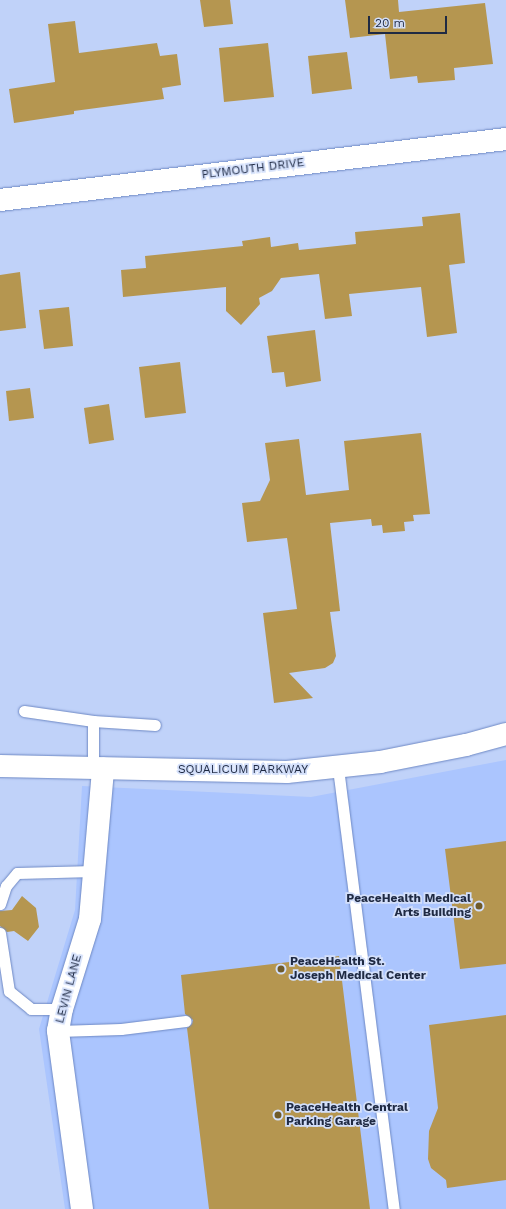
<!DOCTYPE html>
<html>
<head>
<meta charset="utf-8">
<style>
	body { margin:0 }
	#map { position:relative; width:506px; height:1209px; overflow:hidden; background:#c0d2f9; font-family:"Work Sans",sans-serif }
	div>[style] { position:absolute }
	.built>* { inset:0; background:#abc5fe }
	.building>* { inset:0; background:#b59650 }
	.roads { filter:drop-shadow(0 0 1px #6d88c4) drop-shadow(0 0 1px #6d88c4) }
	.service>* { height:11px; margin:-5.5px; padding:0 5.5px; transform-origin:5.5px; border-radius:5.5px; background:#fff }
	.minor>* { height:22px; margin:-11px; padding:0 11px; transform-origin:11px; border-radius:11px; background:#fff }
	.dots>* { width:11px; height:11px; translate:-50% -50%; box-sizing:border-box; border:2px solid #d3dffa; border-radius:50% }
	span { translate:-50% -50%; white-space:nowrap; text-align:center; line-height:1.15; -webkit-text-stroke:3.5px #d3dffa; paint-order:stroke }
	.street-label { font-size:12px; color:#1f2a43 }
	.poi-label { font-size:12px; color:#1f2a43; font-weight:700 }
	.right { translate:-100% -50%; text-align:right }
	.left { translate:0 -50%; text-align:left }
	.scale { position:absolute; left:368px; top:16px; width:79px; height:18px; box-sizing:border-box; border:2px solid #1f2a43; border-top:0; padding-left:5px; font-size:12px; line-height:14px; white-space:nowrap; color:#1f2a43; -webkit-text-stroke:3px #d3dffa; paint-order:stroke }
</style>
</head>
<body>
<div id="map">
	<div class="built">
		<i style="clip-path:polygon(506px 760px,506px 1209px,65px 1209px,39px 1029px,75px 910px,82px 786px,311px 797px)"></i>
	</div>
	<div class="building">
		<i style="clip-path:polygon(200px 0,230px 0,233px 24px,204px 27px)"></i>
		<i style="clip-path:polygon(345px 0,398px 0,399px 12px,485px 3px,493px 64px,454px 68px,455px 80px,418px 83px,417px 76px,390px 79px,385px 34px,350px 38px)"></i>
		<i style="clip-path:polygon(75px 21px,79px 53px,157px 43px,160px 56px,177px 54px,181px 85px,162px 88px,164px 99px,74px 111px,74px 114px,14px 123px,9px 89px,55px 82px,48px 24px)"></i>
		<i style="clip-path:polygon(268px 43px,274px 97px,224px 102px,219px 48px)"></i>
		<i style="clip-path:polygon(347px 52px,352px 89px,312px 94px,308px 56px)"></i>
		<i style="clip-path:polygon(460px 213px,465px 263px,449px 265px,457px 333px,427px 337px,421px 287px,349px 294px,352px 316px,325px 319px,319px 274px,281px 278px,272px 291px,259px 298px,260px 304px,241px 325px,226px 311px,226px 287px,123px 297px,121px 270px,146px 268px,145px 256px,243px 246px,242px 241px,270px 237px,271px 247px,298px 243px,299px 250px,356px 244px,355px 232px,423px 226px,422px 217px)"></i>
		<i style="clip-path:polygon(20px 272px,26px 328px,0 331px,0 275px)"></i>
		<i style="clip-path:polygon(69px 307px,73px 346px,44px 349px,39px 310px)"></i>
		<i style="clip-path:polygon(315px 330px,321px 381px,286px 387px,284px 372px,272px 373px,267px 336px)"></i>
		<i style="clip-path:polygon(180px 362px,186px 413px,145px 418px,139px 367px)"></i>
		<i style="clip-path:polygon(30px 388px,34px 418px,9px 421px,6px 391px)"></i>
		<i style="clip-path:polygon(109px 404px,114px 440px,89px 444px,84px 408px)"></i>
		<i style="clip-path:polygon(421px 433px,430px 514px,413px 515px,414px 521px,404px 522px,405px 531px,383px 533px,382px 525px,372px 526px,371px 519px,330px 523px,340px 611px,330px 612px,336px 656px,333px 663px,325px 668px,289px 673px,313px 698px,274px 703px,263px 613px,297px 609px,287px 538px,247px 542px,242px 503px,260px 501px,270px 480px,265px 443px,299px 439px,306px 495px,349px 490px,344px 441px)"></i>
		<i style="clip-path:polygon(506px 841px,506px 964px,460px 969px,445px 849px)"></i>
		<i style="clip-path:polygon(22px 896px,36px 908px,39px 927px,28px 941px,14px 931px,7px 932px,0 926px,0 911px,12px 910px)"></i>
		<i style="clip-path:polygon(339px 956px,370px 1209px,209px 1209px,187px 1028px,192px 1024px,193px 1020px,185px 1014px,181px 975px)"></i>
		<i style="clip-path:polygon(506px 1015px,506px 1180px,447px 1188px,446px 1180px,431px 1168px,428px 1159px,429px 1131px,438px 1108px,429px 1025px)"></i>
	</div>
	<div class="roads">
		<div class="service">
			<i style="left:24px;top:711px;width:70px;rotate:8.2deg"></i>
			<i style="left:93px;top:721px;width:62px;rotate:3.7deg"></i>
			<i style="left:93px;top:721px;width:48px;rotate:90deg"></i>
			<i style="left:338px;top:768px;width:445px;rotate:82.8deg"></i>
			<i style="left:0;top:904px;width:19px;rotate:-72deg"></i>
			<i style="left:6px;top:886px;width:17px;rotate:-50deg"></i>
			<i style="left:17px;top:873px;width:77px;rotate:-1.5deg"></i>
			<i style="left:0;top:933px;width:59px;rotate:81.2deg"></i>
			<i style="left:9px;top:991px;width:28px;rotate:39deg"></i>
			<i style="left:31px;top:1009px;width:31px"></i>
			<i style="left:58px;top:1031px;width:63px;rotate:-1.8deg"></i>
			<i style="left:121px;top:1029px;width:65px;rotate:-7deg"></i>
		</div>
		<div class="minor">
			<i style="left:0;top:200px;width:510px;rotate:-6.87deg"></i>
			<i style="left:0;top:766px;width:287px;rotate:1.2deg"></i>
			<i style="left:287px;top:772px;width:94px;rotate:-6.1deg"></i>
			<i style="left:380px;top:762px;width:88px;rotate:-11.2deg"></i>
			<i style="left:466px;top:745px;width:41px;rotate:-15.4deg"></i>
			<i style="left:82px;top:1209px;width:180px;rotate:-97.7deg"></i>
			<i style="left:58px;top:1031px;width:22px;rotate:-80deg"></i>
			<i style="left:62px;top:1009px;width:94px;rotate:-72.7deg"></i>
			<i style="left:90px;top:919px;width:151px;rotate:-85deg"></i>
		</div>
	</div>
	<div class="dots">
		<i style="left:479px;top:906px;background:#705b2a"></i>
		<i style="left:281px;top:969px;background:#705b2a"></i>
		<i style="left:278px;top:1115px;background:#705b2a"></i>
	</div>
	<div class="street-label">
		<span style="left:253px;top:169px;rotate:-7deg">PLYMOUTH DRIVE</span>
		<span style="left:243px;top:770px">SQUALICUM PARKWAY</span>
		<span style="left:69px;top:989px;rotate:-75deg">LEVIN LANE</span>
	</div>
	<div class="poi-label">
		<span class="right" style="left:471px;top:906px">PeaceHealth Medical<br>Arts Building</span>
		<span class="left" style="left:290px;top:969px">PeaceHealth St.<br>Joseph Medical Center</span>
		<span class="left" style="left:286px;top:1115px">PeaceHealth Central<br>Parking Garage</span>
	</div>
	<div class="scale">20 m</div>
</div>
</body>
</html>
